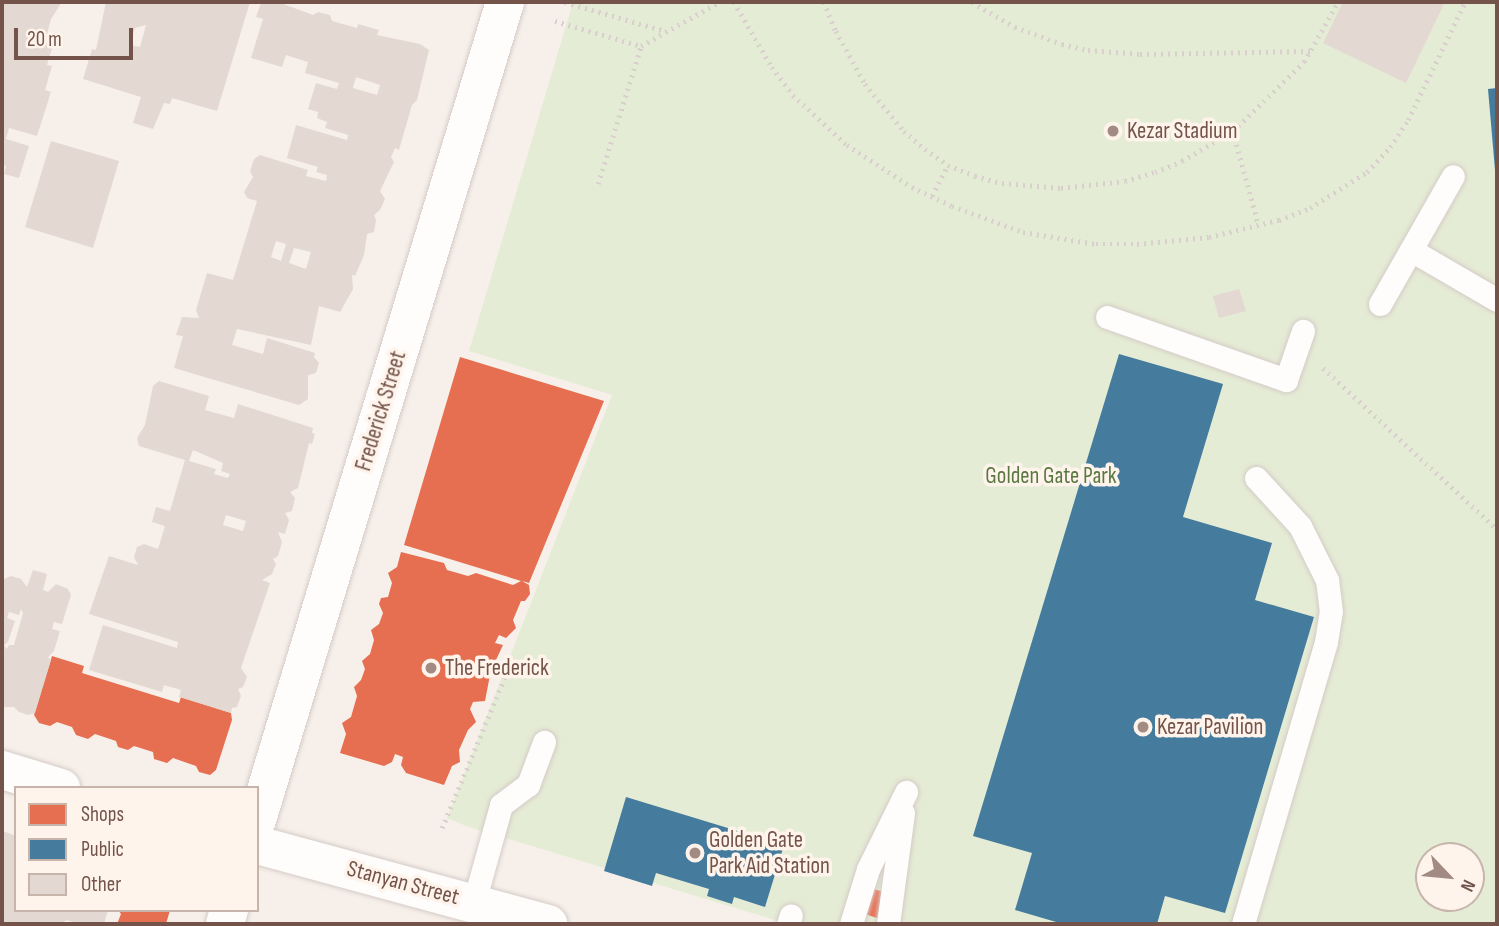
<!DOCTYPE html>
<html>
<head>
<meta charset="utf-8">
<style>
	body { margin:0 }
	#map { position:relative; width:1499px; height:926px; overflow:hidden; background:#f7f0ea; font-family:"Sofia Sans Condensed",sans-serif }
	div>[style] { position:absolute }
	.green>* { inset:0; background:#e5ecd5 }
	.shops>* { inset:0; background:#e76f51 }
	.public>* { inset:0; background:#457b9d }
	.building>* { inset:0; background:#e3d8d2 }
	.path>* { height:4.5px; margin-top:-2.25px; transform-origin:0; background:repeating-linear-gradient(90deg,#d9d0ce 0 2px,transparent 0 7px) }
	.roads { filter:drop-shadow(0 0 2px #d5cbc7) drop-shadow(0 0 2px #d5cbc7) }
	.lane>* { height:23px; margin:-11.5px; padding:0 11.5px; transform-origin:11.5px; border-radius:11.5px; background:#fefdfc }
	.secondary>* { height:38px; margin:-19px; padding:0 19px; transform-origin:19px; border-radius:19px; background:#fefdfc }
	.dots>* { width:19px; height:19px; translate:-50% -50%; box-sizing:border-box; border:4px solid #fff4eb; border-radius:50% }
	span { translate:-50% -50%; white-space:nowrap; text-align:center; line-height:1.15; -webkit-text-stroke:7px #fff4eb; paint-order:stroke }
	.poi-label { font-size:23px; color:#74544a }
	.left { translate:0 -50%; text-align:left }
	.street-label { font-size:23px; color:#74544a }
	.park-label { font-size:23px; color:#5a7942 }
	.frame { position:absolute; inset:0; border:4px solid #74544a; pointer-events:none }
	.legend { position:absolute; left:14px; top:786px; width:245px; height:126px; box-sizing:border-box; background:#fff4eb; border:2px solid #c7b4ab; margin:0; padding:9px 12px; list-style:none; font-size:21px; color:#74544a }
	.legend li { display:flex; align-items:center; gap:14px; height:35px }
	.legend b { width:35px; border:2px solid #c7b4ab }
	.north { position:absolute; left:1415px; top:842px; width:70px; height:70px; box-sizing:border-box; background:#fff4eb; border:2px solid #c7b4ab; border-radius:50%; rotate:116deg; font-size:19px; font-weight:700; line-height:28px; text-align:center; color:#74544a }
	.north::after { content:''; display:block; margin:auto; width:24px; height:32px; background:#a28b82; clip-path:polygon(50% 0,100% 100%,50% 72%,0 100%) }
	.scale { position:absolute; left:14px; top:28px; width:119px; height:32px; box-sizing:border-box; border:4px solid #74544a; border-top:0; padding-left:9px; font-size:21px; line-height:24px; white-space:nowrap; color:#74544a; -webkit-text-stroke:5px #fff4eb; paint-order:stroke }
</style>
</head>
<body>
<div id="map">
	<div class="green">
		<i style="clip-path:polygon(evenodd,573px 2px,1497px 2px,1497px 924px,788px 924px,466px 826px,447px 818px,612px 395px,469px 351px,573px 2px,1429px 856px,1471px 856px,1471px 898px,1429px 898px,1429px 856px)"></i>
	</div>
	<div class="shops">
		<i style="clip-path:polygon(460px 357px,604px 401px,529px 583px,522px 581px,529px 585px,530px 594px,525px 601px,521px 601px,513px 620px,516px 628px,506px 638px,499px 635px,495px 643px,503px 645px,496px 660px,498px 671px,490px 675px,485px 701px,473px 702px,470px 709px,476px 722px,468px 730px,459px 750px,460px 762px,452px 766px,444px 785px,406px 773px,401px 765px,403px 757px,395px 754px,392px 762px,384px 766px,340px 753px,346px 734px,342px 723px,351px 717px,357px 696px,354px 687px,361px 680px,365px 669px,362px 661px,370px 654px,374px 640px,371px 630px,379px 624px,383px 613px,379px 604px,381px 598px,388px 597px,392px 583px,388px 573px,397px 567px,401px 552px,444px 563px,447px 570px,468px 576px,476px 573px,513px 585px,521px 581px,404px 545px)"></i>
		<i style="clip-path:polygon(52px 656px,84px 666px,82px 673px,179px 703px,181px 697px,231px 713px,232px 720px,216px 770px,210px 775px,199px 772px,196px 766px,173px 758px,167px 763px,154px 759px,153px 752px,134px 746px,128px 750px,118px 747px,116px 741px,95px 734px,88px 739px,76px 735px,72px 727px,57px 722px,50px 726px,39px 723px,34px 715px)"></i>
		<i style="clip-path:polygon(869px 888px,885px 892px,877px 918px,862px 913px)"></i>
		<i style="clip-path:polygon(118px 910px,170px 910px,166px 924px,117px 924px,121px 914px)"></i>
	</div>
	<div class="public">
		<i style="clip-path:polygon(1497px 88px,1497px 170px,1495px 170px,1488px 89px)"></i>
		<i style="clip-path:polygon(1119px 354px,1223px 384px,1183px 517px,1272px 543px,1255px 600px,1314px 617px,1225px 913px,1165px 896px,1157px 924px,1063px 924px,1015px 910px,1032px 853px,973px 836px)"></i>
		<i style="clip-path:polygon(626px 797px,784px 845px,765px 907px,734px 897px,732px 904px,707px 896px,709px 889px,656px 873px,652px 886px,604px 871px)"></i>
	</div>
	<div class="building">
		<i style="clip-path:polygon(2px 2px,62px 2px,51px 19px,45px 42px,53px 45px,47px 65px,52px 66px,45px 90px,51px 92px,37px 136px,9px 128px,6px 139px,29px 146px,19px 178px,4px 174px,6px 166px,2px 165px)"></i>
		<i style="clip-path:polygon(evenodd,106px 2px,250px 2px,217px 111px,172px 98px,170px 104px,164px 103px,153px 129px,133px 123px,141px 97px,83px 79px,92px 49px,96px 50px,106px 2px,146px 25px,140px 47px,130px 45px,135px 28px,146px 25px)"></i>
		<i style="clip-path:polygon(evenodd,278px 2px,313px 15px,318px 12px,330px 15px,332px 21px,357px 28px,358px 24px,379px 30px,377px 35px,420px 44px,429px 50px,417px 100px,412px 105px,399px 150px,395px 148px,391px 157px,394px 162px,380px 191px,385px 199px,380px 210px,374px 215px,376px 220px,374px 232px,367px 234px,364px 255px,355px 276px,352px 275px,353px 289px,340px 312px,319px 306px,311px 345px,237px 329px,232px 345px,263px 354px,267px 338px,315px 353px,314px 357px,319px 363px,316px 373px,308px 375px,308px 399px,299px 405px,174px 368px,183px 336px,176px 335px,182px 317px,199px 318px,196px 310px,207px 273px,233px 280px,257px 201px,247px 198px,244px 192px,253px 177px,250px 171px,254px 159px,260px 155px,308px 170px,306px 176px,326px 181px,327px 175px,316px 172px,318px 167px,287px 158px,296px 125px,347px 140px,348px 135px,325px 128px,327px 122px,317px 118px,318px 112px,308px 109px,316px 83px,337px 89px,339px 83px,305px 73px,308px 62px,286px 55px,282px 67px,251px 58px,263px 19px,256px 17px,261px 3px,278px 2px,356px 77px,380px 85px,377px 95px,353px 88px,356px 77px,278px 2px,276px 241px,286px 244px,281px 261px,271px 257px,276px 241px,278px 2px,294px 248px,311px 252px,306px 269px,289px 263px,294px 248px)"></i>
		<i style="clip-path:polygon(1343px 2px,1445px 2px,1406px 83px,1323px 43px)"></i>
		<i style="clip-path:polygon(51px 141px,119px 161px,93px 248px,25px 227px)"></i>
		<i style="clip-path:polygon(1239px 289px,1246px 311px,1219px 318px,1213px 296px)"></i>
		<i style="clip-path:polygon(evenodd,159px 381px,209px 396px,205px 410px,234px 418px,238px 404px,313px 428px,312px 433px,315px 434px,312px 444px,309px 443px,298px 488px,290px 492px,295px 498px,292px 511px,285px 513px,289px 520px,285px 534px,278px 532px,282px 542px,278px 556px,273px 559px,276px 564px,272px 574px,262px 580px,270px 583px,241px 668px,247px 677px,243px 687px,238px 689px,241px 696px,237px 707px,232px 708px,231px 713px,179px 697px,181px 690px,164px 685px,162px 692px,89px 670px,103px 625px,177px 648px,178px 642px,89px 614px,109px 556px,138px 565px,134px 557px,137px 547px,144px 544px,158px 549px,165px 526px,152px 522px,156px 507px,170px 511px,185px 460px,139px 446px,137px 438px,145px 425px,153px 386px,159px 381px,193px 450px,223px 463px,221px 471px,230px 474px,228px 478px,214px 474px,216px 469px,189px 461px,193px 450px,159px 381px,226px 515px,246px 521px,243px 531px,223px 525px,226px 515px)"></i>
		<i style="clip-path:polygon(evenodd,33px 570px,47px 574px,43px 590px,48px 592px,56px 584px,68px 589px,71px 595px,62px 624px,54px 622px,52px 629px,60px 631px,54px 651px,48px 657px,51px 660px,35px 713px,28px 715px,19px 712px,14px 707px,2px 707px,2px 585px,4px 579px,11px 576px,21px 579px,27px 587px,33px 570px,21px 609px,23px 613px,14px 645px,9px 645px,7px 649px,4px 645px,8px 642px,15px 621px,7px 618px,9px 612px,19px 615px,21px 609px)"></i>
		<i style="clip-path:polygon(3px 831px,16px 836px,16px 910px,108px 910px,104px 924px,79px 924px,67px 920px,60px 924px,2px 924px)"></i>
	</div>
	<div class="path">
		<i style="left:565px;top:2px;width:104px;rotate:16.2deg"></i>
		<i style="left:734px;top:2px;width:75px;rotate:59.7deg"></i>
		<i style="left:772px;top:67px;width:35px;rotate:53deg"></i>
		<i style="left:793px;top:95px;width:74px;rotate:42.8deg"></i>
		<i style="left:847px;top:145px;width:77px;rotate:32.9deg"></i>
		<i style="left:912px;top:187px;width:44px;rotate:25.4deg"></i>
		<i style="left:952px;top:206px;width:76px;rotate:20.1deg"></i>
		<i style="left:1023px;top:232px;width:74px;rotate:9.3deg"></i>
		<i style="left:1096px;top:244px;width:41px"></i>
		<i style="left:1137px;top:244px;width:72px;rotate:-5.6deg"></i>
		<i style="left:1209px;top:237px;width:72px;rotate:-13.7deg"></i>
		<i style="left:1279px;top:220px;width:33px;rotate:-21deg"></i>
		<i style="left:1310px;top:208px;width:67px;rotate:-32.3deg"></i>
		<i style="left:1367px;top:172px;width:34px;rotate:-47deg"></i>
		<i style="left:1390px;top:147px;width:32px;rotate:-56deg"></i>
		<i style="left:1408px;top:120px;width:131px;rotate:-64.2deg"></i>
		<i style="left:824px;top:2px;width:31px;rotate:68deg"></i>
		<i style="left:836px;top:31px;width:60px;rotate:61.3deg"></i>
		<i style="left:865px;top:84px;width:61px;rotate:50.3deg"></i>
		<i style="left:904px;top:131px;width:28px;rotate:41deg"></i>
		<i style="left:925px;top:149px;width:28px;rotate:35deg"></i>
		<i style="left:948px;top:165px;width:29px;rotate:22deg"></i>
		<i style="left:975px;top:176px;width:28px;rotate:15deg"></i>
		<i style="left:1002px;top:183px;width:59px;rotate:4.8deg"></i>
		<i style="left:1061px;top:188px;width:64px;rotate:-6.2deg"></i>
		<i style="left:1125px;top:181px;width:31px;rotate:-17deg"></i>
		<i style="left:1155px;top:172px;width:29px;rotate:-22deg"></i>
		<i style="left:1182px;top:161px;width:59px;rotate:-30.5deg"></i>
		<i style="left:1233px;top:131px;width:99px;rotate:-44.2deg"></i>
		<i style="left:1304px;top:62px;width:69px;rotate:-60.5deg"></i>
		<i style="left:972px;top:2px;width:50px;rotate:30.2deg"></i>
		<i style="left:1015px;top:27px;width:50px;rotate:19.9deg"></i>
		<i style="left:1062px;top:44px;width:27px;rotate:13deg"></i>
		<i style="left:1088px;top:50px;width:52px;rotate:4.4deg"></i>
		<i style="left:1140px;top:54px;width:173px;rotate:-1deg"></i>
		<i style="left:555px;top:21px;width:90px;rotate:16.2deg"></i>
		<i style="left:641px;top:46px;width:90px;rotate:-29.4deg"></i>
		<i style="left:1233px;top:131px;width:98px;rotate:74.7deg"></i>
		<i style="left:598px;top:184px;width:145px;rotate:-72.7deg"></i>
		<i style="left:932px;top:196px;width:35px;rotate:-63deg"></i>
		<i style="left:1323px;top:368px;width:237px;rotate:42.8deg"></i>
		<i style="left:442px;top:828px;width:174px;rotate:-67.4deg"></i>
	</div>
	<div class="roads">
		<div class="lane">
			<i style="left:1411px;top:250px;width:99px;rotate:30.2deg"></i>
			<i style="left:1380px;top:304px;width:147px;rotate:-60.3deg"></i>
			<i style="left:1107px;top:317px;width:190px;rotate:19.4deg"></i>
			<i style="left:1286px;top:380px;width:52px;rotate:-70.9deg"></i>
			<i style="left:474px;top:902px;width:101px;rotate:-74.4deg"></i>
			<i style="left:501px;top:805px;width:34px;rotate:-37deg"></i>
			<i style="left:528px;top:785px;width:46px;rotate:-69.6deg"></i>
			<i style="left:788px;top:924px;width:9px;rotate:-72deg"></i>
			<i style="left:851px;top:924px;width:58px;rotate:-72.8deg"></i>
			<i style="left:868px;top:869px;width:86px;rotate:-63.7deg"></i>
			<i style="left:888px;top:924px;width:112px;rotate:-82.3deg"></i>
			<i style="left:1243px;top:924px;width:294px;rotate:-73.6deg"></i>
			<i style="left:1326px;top:642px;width:30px;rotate:-81deg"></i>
			<i style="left:1331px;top:612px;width:32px;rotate:-97deg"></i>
			<i style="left:1327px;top:580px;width:60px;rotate:-116.6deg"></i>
			<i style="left:1300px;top:526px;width:65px;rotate:-132.5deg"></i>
		</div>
		<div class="secondary">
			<i style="left:2px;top:770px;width:62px;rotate:17deg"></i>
			<i style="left:257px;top:820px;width:855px;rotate:-73.13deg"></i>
			<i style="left:257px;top:845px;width:302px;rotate:15.2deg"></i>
			<i style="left:225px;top:924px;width:15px;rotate:-74deg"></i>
		</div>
	</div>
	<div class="dots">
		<i style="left:1113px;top:131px;background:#a28b82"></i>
		<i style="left:431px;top:668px;background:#a28b82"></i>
		<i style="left:1143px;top:727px;background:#a28b82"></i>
		<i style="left:695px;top:853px;background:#a28b82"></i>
	</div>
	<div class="poi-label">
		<span class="left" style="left:1127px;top:131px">Kezar Stadium</span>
		<span class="left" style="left:445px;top:668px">The Frederick</span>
		<span class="left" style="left:1157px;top:727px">Kezar Pavilion</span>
		<span class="left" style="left:709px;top:853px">Golden Gate<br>Park Aid Station</span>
	</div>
	<div class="street-label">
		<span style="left:381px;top:411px;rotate:-73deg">Frederick Street</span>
		<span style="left:403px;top:883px;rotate:15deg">Stanyan Street</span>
	</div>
	<div class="park-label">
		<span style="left:1051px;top:476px">Golden Gate Park</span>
	</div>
	<div class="frame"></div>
	<ul class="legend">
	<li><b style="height:19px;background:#e76f51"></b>Shops</li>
	<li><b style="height:19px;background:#457b9d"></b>Public</li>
	<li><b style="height:19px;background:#e3d8d2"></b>Other</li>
	</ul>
	<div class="north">N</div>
	<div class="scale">20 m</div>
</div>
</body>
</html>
